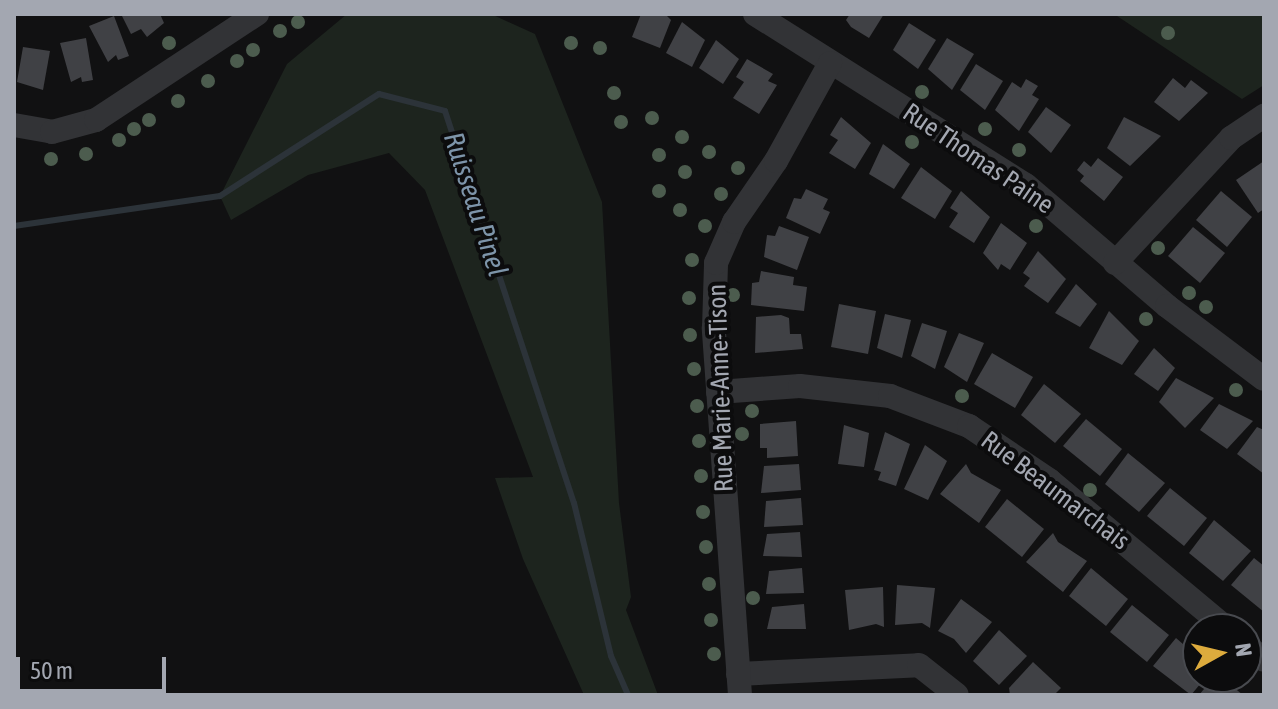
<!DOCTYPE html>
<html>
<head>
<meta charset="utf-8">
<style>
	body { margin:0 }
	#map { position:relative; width:1278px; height:709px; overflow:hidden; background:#111112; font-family:"Asap Condensed",sans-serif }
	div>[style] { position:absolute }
	.green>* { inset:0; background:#1d241e }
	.stream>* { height:6px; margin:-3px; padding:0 3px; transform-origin:3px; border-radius:3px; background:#2c3339 }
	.building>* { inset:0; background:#404145 }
	.minor>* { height:24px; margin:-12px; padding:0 12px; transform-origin:12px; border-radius:12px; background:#323336 }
	.trees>* { width:14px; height:14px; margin:-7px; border-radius:50%; background:#4c5c4e }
	span { translate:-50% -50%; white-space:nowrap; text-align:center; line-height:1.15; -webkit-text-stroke:8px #0c0c0d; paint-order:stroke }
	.street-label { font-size:26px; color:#a3a7b1 }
	.water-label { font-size:28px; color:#7d94a9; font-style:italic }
	.frame { position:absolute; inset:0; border:16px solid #a3a7b1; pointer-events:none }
	.north { position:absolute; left:1182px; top:613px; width:80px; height:80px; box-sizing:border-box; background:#0c0c0d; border:2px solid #484a4f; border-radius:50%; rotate:82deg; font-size:22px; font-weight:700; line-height:32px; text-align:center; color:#a3a7b1 }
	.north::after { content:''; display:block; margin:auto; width:28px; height:36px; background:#ddab3d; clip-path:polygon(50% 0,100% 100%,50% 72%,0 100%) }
	.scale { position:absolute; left:16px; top:657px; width:150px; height:36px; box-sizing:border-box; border:4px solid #a3a7b1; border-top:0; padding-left:10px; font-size:24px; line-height:28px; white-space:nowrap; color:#a3a7b1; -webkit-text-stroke:6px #0c0c0d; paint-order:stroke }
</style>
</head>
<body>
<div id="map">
	<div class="green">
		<i style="clip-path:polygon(347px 14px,491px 14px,535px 34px,602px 202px,619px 503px,631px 597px,626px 610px,658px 695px,584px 695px,523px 559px,495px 478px,533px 477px,425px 190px,389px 153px,308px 175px,231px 220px,220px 196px,287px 64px)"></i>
		<i style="clip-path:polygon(1114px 14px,1264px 14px,1264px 85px,1242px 99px)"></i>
	</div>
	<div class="stream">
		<i style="left:14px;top:226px;width:208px;rotate:-8.3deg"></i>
		<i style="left:220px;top:196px;width:189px;rotate:-32.7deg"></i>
		<i style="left:379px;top:94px;width:68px;rotate:14.4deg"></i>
		<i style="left:445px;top:111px;width:413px;rotate:71.8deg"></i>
		<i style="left:574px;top:503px;width:157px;rotate:76.4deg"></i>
		<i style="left:611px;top:656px;width:43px;rotate:66.4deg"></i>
	</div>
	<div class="building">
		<i style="clip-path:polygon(121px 14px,160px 14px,164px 23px,147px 37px,141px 29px,131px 34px)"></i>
		<i style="clip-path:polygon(641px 14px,665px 14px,671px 20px,660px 48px,632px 37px)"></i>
		<i style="clip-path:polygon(850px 14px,884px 14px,869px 38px,851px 27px,846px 20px)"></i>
		<i style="clip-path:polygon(114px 16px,129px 56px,118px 60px,116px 55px,108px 62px,89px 26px)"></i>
		<i style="clip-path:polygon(682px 22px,705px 40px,692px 67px,666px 53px)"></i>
		<i style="clip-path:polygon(909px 23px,936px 40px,918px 69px,893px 50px)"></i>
		<i style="clip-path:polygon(86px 38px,93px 80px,82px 82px,81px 77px,71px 82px,60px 43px)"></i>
		<i style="clip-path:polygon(947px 38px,974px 54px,952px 90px,928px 69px)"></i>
		<i style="clip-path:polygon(716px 40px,739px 59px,723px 84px,699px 68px)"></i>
		<i style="clip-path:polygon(23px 47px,50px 51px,43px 90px,17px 82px)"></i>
		<i style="clip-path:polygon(747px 59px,773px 74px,768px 81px,777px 85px,759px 114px,733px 98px,744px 82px,736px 77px)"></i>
		<i style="clip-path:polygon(976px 64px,1003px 81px,985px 110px,960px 90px)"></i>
		<i style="clip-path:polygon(1173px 78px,1185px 88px,1191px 80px,1208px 93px,1179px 121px,1154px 102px)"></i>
		<i style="clip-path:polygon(1026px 79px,1038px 86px,1032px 95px,1039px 99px,1019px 131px,995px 110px,1012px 82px,1021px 88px)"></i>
		<i style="clip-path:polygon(1046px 107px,1071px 125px,1051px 153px,1028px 132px)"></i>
		<i style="clip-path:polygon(841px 117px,871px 143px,855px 169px,829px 153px,838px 140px,830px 135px)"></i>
		<i style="clip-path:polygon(1124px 117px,1161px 136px,1130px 166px,1107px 148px)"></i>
		<i style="clip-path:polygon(883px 144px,910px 164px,894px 189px,869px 174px)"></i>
		<i style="clip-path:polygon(1098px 158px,1123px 177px,1104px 201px,1080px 181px,1084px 176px,1077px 170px,1084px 161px,1091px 167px)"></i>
		<i style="clip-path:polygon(1264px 161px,1264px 209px,1258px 213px,1236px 180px)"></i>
		<i style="clip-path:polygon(921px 167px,952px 191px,935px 219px,901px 198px)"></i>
		<i style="clip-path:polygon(806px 189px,828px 199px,823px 209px,830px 212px,820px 234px,786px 218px,794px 198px,801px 199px)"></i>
		<i style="clip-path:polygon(961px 191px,990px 217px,974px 243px,949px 227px,958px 213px,950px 208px)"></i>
		<i style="clip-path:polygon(1221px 191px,1252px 217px,1227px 247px,1196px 220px)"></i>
		<i style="clip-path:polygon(1001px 223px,1027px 243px,1010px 270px,1001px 264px,998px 270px,983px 253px)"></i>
		<i style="clip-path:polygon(779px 226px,809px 237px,797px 270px,764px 257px,767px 235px,775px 236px)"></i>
		<i style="clip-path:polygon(1193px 227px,1225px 253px,1200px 283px,1168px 256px)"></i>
		<i style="clip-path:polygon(1038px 251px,1066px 279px,1048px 303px,1024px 286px,1030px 278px,1023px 273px)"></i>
		<i style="clip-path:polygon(761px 271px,794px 277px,793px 285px,807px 287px,804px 311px,751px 305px,752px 283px,759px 282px)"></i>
		<i style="clip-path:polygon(1076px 284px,1097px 304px,1080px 327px,1055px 313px)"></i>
		<i style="clip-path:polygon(839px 304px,876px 311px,868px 354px,831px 347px)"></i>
		<i style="clip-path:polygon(1109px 311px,1139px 341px,1122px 365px,1089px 348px)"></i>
		<i style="clip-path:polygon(885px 314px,911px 320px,902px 358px,877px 348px)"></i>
		<i style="clip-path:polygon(781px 315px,789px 318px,790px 334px,801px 334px,803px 349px,755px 353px,756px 317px)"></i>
		<i style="clip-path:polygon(922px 323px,947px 331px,935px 369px,911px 356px)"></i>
		<i style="clip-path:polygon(959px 333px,984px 343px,967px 382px,944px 367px)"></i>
		<i style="clip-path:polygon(1154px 348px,1175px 368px,1158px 391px,1134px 374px)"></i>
		<i style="clip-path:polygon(992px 353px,1033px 377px,1015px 408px,974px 384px)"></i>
		<i style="clip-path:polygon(1176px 378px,1214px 398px,1185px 428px,1159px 402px)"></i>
		<i style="clip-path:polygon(1044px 384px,1081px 414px,1055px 443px,1021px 415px)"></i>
		<i style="clip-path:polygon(1219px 404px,1253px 421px,1227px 449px,1200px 430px)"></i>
		<i style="clip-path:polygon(1086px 419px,1122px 449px,1100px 476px,1063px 446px)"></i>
		<i style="clip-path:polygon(796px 421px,798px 456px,767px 458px,767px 448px,760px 448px,760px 424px)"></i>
		<i style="clip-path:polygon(844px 425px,869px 433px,864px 467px,838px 464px)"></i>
		<i style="clip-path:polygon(1257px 427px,1264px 430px,1264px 474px,1237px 454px)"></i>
		<i style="clip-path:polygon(885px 432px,910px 444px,896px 486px,878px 480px,881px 472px,874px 470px)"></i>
		<i style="clip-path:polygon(925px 445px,947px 461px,928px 500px,904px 489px)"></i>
		<i style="clip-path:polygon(1128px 453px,1165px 483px,1139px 512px,1105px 484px)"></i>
		<i style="clip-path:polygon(799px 464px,801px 490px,761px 493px,764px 466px)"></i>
		<i style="clip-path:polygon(966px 464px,971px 473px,1001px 490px,979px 523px,940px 494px)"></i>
		<i style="clip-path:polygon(1170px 488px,1207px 518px,1184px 546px,1147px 516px)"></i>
		<i style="clip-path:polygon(801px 498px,803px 525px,764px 527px,766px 501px)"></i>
		<i style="clip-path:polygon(1007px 499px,1044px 529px,1022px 557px,985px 527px)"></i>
		<i style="clip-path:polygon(1214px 520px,1251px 551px,1223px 581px,1189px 553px)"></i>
		<i style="clip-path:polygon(800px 532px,802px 557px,763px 556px,767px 534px)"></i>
		<i style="clip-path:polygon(1053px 533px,1058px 542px,1087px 561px,1063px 592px,1026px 562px)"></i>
		<i style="clip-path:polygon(1254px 558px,1264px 566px,1264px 612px,1231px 585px)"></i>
		<i style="clip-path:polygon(802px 568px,804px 593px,766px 594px,769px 571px)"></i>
		<i style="clip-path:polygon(1091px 568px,1128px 599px,1106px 626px,1069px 596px)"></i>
		<i style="clip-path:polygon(897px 585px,935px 588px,930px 628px,922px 623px,895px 625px)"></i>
		<i style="clip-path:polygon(883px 587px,884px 627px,876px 624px,849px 630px,845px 590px)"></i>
		<i style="clip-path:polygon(961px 599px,992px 622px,966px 653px,954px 639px,938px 631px)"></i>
		<i style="clip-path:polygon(804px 604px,806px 629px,767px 629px,772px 607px)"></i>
		<i style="clip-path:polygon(1132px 605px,1169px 635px,1147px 662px,1110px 632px)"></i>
		<i style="clip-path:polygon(999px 630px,1027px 656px,999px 685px,973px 661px)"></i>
		<i style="clip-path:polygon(1176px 638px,1198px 657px,1198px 677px,1206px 677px,1191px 695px,1153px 666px)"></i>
		<i style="clip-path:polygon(1033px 662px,1061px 688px,1054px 695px,1010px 695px,1009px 688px)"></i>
		<i style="clip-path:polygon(1214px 677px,1221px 677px,1243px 695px,1199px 695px)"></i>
	</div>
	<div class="minor">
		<i style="left:755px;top:14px;width:320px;rotate:32.3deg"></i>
		<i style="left:1026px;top:185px;width:186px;rotate:40.6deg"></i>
		<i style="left:1167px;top:306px;width:121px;rotate:37deg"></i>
		<i style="left:14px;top:125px;width:39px;rotate:10deg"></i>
		<i style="left:52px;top:132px;width:46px;rotate:-15.3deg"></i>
		<i style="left:96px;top:120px;width:193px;rotate:-33.4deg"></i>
		<i style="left:1115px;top:263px;width:171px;rotate:-47.1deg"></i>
		<i style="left:1231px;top:138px;width:40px;rotate:-34deg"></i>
		<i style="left:718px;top:392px;width:82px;rotate:-4.2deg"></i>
		<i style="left:800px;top:386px;width:91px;rotate:6.3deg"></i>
		<i style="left:890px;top:396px;width:85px;rotate:20.8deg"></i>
		<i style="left:969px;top:426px;width:97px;rotate:34deg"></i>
		<i style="left:1049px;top:480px;width:232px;rotate:39.9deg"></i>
		<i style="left:1246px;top:645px;width:23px;rotate:40deg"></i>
		<i style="left:738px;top:674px;width:181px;rotate:-2.8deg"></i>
		<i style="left:919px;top:665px;width:48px;rotate:38.3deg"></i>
		<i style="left:740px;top:695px;width:368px;rotate:-94.1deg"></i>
		<i style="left:714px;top:328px;width:65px;rotate:-88.2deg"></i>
		<i style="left:716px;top:263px;width:45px;rotate:-66.3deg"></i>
		<i style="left:734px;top:222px;width:74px;rotate:-55.5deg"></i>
		<i style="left:776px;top:161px;width:112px;rotate:-61.1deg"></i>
	</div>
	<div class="trees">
		<i style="left:298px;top:22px"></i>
		<i style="left:280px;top:31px"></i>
		<i style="left:1168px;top:33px"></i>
		<i style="left:169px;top:43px"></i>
		<i style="left:571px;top:43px"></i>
		<i style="left:600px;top:48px"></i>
		<i style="left:253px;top:50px"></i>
		<i style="left:237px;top:61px"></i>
		<i style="left:208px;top:81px"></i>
		<i style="left:922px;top:92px"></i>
		<i style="left:614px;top:93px"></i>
		<i style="left:178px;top:101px"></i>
		<i style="left:652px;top:118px"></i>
		<i style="left:149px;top:120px"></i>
		<i style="left:621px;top:122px"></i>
		<i style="left:134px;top:129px"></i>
		<i style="left:985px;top:129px"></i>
		<i style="left:682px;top:137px"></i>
		<i style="left:119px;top:140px"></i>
		<i style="left:912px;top:142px"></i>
		<i style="left:1019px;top:150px"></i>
		<i style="left:709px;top:152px"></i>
		<i style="left:86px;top:154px"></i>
		<i style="left:659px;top:155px"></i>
		<i style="left:51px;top:159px"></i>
		<i style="left:738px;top:168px"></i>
		<i style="left:685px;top:172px"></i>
		<i style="left:659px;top:191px"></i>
		<i style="left:721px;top:194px"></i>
		<i style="left:680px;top:210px"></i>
		<i style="left:705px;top:226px"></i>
		<i style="left:1036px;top:226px"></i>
		<i style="left:1158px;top:248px"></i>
		<i style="left:692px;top:260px"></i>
		<i style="left:1189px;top:293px"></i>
		<i style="left:733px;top:295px"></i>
		<i style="left:689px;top:298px"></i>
		<i style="left:1206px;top:307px"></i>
		<i style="left:1146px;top:319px"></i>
		<i style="left:690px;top:335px"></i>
		<i style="left:694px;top:369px"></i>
		<i style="left:1236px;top:390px"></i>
		<i style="left:962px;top:396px"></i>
		<i style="left:697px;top:406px"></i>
		<i style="left:752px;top:411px"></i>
		<i style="left:742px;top:434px"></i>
		<i style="left:699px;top:441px"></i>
		<i style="left:701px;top:476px"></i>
		<i style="left:1090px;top:490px"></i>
		<i style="left:703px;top:512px"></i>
		<i style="left:706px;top:547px"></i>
		<i style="left:709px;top:584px"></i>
		<i style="left:753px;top:598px"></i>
		<i style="left:711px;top:620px"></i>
		<i style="left:714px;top:654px"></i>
	</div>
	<div class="street-label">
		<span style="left:978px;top:159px;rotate:34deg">Rue Thomas Paine</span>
		<span style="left:721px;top:388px;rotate:-92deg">Rue Marie-Anne-Tison</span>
		<span style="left:1055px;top:491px;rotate:37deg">Rue Beaumarchais</span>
	</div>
	<div class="water-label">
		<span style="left:476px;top:204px;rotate:72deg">Ruisseau Pinel</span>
	</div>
	<div class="frame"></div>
	<div class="north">N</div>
	<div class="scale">50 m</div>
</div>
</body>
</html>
